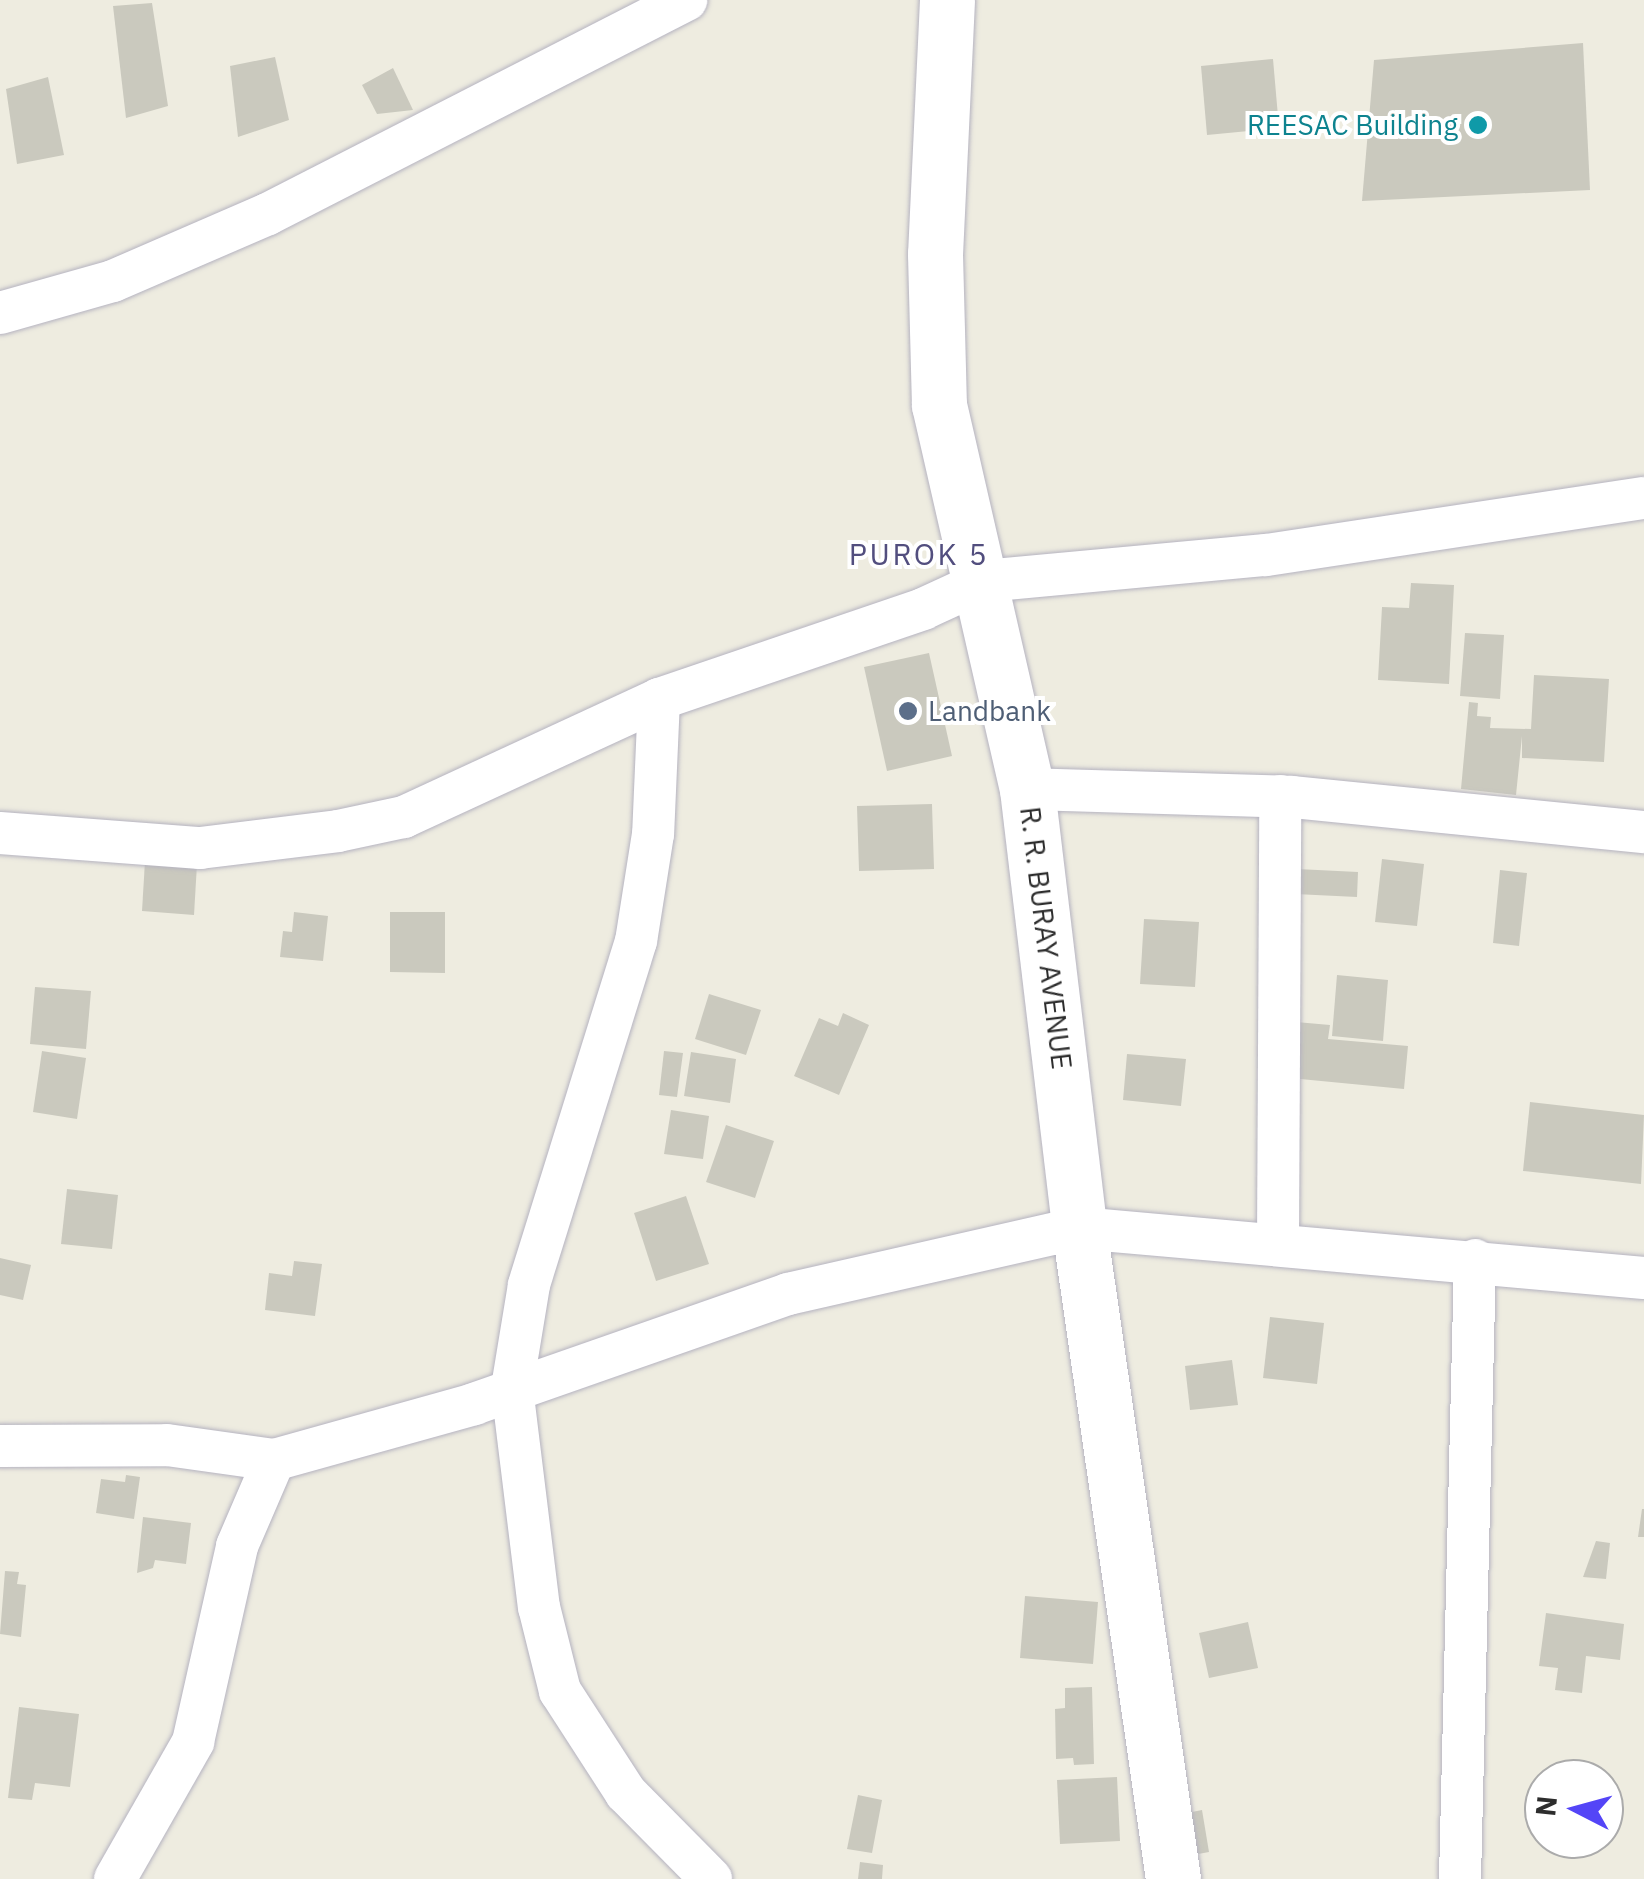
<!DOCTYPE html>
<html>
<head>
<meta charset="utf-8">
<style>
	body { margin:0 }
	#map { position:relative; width:1644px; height:1879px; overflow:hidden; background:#eeece0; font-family:"IBM Plex Sans",sans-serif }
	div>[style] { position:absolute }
	.building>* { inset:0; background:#cac9be }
	.roads { filter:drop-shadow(0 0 2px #b5b3c0) drop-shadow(0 0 2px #b5b3c0) }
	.minor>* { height:42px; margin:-21px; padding:0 21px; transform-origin:21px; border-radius:21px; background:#fff }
	.tertiary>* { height:55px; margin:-27.5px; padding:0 27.5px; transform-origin:27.5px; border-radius:27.5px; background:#fff }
	.dots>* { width:28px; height:28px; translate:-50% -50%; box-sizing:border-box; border:5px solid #fff; border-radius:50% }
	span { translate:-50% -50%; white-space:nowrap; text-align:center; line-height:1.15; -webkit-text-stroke:8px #fff; paint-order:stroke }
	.culture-label { font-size:28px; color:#0d838f }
	.right { translate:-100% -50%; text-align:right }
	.service-label { font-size:28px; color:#4e5e75 }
	.left { translate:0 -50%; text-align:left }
	.street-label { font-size:28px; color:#2d2d2d }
	.neighbourhood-label { font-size:30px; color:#524e7e; letter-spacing:2.5px }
	.north { position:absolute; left:1524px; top:1759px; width:100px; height:100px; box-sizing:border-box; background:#fff; border:2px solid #ababab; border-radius:50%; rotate:276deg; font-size:28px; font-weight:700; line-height:40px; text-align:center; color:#2d2d2d }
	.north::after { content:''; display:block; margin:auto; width:35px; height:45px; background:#5445f7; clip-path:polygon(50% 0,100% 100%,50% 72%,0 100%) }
</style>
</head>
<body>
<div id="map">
	<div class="building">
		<i style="clip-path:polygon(152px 3px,168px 106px,126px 118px,113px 6px)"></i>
		<i style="clip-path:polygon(1583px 43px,1590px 190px,1362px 201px,1374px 60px)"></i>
		<i style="clip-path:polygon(275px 57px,289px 120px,238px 137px,230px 66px)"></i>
		<i style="clip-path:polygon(1273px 59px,1279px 128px,1207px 135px,1201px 66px)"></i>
		<i style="clip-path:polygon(393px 68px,413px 110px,377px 114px,362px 85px)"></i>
		<i style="clip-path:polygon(48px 77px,64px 155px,17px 164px,6px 89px)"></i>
		<i style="clip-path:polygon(1411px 583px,1454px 585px,1449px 684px,1378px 680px,1382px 607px,1409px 608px)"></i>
		<i style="clip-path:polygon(1465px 633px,1504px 635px,1500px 699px,1460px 696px)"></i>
		<i style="clip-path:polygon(929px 653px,952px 756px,887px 771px,864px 667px)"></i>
		<i style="clip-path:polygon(1534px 675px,1609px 679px,1604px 762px,1522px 758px,1522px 736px,1516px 795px,1461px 789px,1469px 702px,1478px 703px,1477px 716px,1491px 717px,1490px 728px,1531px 729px)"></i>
		<i style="clip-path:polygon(932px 804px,934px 869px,859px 871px,857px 806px)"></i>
		<i style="clip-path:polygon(1382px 859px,1424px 864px,1417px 926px,1375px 922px)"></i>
		<i style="clip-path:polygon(145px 861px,197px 864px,194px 915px,142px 911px)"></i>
		<i style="clip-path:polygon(1297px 869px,1358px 872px,1357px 897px,1295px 894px)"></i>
		<i style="clip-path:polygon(1500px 870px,1527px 873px,1519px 946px,1493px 943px)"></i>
		<i style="clip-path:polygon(294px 912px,328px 916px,323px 961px,280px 957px,283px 931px,292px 932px)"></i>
		<i style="clip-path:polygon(390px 912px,445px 912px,445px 973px,390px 972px)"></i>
		<i style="clip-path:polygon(1144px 919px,1199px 922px,1195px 987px,1140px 984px)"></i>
		<i style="clip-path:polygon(1337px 975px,1388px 980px,1383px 1041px,1332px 1036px)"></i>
		<i style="clip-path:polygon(35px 987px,91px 991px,86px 1049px,30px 1044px)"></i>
		<i style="clip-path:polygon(709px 994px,761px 1010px,746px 1055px,695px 1039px)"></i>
		<i style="clip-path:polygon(843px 1013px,869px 1025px,839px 1095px,794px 1076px,819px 1018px,838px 1026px)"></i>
		<i style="clip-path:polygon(1296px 1022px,1330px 1025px,1328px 1039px,1408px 1046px,1404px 1089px,1290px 1078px)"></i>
		<i style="clip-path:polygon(42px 1051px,86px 1058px,77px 1119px,33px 1112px)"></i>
		<i style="clip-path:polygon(664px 1051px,683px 1053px,677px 1097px,659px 1095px)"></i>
		<i style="clip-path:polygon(691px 1052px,736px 1059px,730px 1103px,684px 1096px)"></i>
		<i style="clip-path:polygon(1127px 1054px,1186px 1059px,1181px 1106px,1123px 1100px)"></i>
		<i style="clip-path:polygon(1530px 1102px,1644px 1115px,1641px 1184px,1523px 1171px)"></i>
		<i style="clip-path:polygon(671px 1110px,709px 1116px,703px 1159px,664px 1154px)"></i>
		<i style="clip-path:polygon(726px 1125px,774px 1141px,755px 1198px,706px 1182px)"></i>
		<i style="clip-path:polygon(67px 1189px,118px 1195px,112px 1249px,61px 1244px)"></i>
		<i style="clip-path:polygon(686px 1196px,709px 1264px,656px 1281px,634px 1213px)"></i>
		<i style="clip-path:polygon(0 1258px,31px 1265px,23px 1300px,0 1295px)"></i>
		<i style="clip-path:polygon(294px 1261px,322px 1264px,315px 1316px,265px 1310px,269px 1273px,292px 1276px)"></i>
		<i style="clip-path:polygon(1270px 1317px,1324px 1323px,1317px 1384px,1263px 1378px)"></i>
		<i style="clip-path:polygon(1232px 1360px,1238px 1405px,1190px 1410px,1185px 1366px)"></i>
		<i style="clip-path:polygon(126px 1475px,140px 1477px,134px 1519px,96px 1513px,101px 1479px,125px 1482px)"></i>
		<i style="clip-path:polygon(1642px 1509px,1644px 1509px,1644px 1537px,1638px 1537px)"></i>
		<i style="clip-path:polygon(143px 1517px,191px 1523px,186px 1564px,155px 1560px,153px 1568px,137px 1573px)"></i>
		<i style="clip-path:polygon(1596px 1541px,1610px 1543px,1606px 1579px,1583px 1577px)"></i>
		<i style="clip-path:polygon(5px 1571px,19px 1572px,17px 1584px,26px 1585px,21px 1637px,0 1634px)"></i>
		<i style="clip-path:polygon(1025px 1596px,1098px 1602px,1093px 1664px,1020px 1658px)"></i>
		<i style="clip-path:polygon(1546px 1613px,1624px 1624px,1620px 1660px,1586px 1656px,1582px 1693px,1555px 1690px,1558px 1668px,1539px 1666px)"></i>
		<i style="clip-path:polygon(1248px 1622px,1258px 1668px,1209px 1678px,1199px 1633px)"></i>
		<i style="clip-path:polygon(1092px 1687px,1094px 1764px,1074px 1765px,1073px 1758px,1056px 1759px,1055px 1709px,1065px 1708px,1065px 1688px)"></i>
		<i style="clip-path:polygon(19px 1707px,79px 1714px,70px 1787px,35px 1783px,32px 1800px,8px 1798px)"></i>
		<i style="clip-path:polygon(1117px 1777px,1120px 1841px,1060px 1844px,1057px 1780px)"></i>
		<i style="clip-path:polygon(858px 1795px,882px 1800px,872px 1853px,847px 1849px)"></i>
		<i style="clip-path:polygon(1202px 1810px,1209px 1852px,1182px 1857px,1187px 1813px)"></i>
		<i style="clip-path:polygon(860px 1862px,883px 1865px,882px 1879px,858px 1879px)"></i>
	</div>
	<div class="roads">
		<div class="minor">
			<i style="left:0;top:313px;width:117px;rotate:-15.8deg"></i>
			<i style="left:113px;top:281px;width:169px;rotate:-23.4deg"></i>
			<i style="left:268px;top:214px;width:470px;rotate:-27.1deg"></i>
			<i style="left:659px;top:699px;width:135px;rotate:92.5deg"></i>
			<i style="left:653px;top:834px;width:108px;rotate:99deg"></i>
			<i style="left:636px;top:941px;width:360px;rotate:107.3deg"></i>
			<i style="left:529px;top:1285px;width:104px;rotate:99.4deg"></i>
			<i style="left:512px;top:1388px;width:221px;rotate:83deg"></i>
			<i style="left:539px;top:1607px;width:87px;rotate:76deg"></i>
			<i style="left:560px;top:1691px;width:121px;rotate:57.1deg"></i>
			<i style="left:626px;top:1793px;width:121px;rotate:45.3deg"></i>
			<i style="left:1027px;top:789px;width:265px;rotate:1.7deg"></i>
			<i style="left:1292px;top:797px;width:354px;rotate:5.7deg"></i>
			<i style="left:0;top:833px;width:201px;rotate:4.3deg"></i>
			<i style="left:200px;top:848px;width:139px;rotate:-7deg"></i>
			<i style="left:338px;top:831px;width:67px;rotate:-12deg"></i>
			<i style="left:404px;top:817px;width:281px;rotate:-24.8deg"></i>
			<i style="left:659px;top:699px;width:279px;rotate:-18.8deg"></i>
			<i style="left:923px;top:609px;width:67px;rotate:-24.7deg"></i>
			<i style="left:984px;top:581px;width:283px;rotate:-5.3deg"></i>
			<i style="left:1266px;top:555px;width:382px;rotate:-8.6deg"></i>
			<i style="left:1278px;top:1242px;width:446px;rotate:-89.7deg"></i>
			<i style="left:0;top:1446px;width:167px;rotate:-0.3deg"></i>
			<i style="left:167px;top:1445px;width:108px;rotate:8deg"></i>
			<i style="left:115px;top:1879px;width:158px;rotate:-60.3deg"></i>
			<i style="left:193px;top:1742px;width:201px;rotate:-77.3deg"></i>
			<i style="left:237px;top:1546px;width:94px;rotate:-66.7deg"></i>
			<i style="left:274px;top:1460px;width:208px;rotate:-15.6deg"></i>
			<i style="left:474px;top:1404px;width:333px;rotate:-19.3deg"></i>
			<i style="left:788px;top:1294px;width:298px;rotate:-12.8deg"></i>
			<i style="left:1079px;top:1228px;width:567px;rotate:5.06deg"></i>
			<i style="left:1460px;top:1879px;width:619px;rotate:-88.61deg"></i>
		</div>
		<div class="tertiary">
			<i style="left:947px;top:0;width:254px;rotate:92.7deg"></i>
			<i style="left:935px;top:254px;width:151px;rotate:88.5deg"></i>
			<i style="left:939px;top:405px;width:394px;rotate:77.1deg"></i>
			<i style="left:1027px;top:789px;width:442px;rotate:83.2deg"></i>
			<i style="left:1079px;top:1228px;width:658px;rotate:81.78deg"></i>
		</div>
	</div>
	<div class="dots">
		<i style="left:1478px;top:125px;background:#0f9aa8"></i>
		<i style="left:908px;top:711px;background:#5c6f8a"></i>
	</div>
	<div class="culture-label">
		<span class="right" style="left:1458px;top:125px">REESAC Building</span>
	</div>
	<div class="service-label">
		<span class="left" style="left:928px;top:711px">Landbank</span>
	</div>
	<div class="street-label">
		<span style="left:1046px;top:938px;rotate:83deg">R. R. BURAY AVENUE</span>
	</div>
	<div class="neighbourhood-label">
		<span style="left:919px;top:554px">PUROK 5</span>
	</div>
	<div class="north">N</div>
</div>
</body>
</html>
